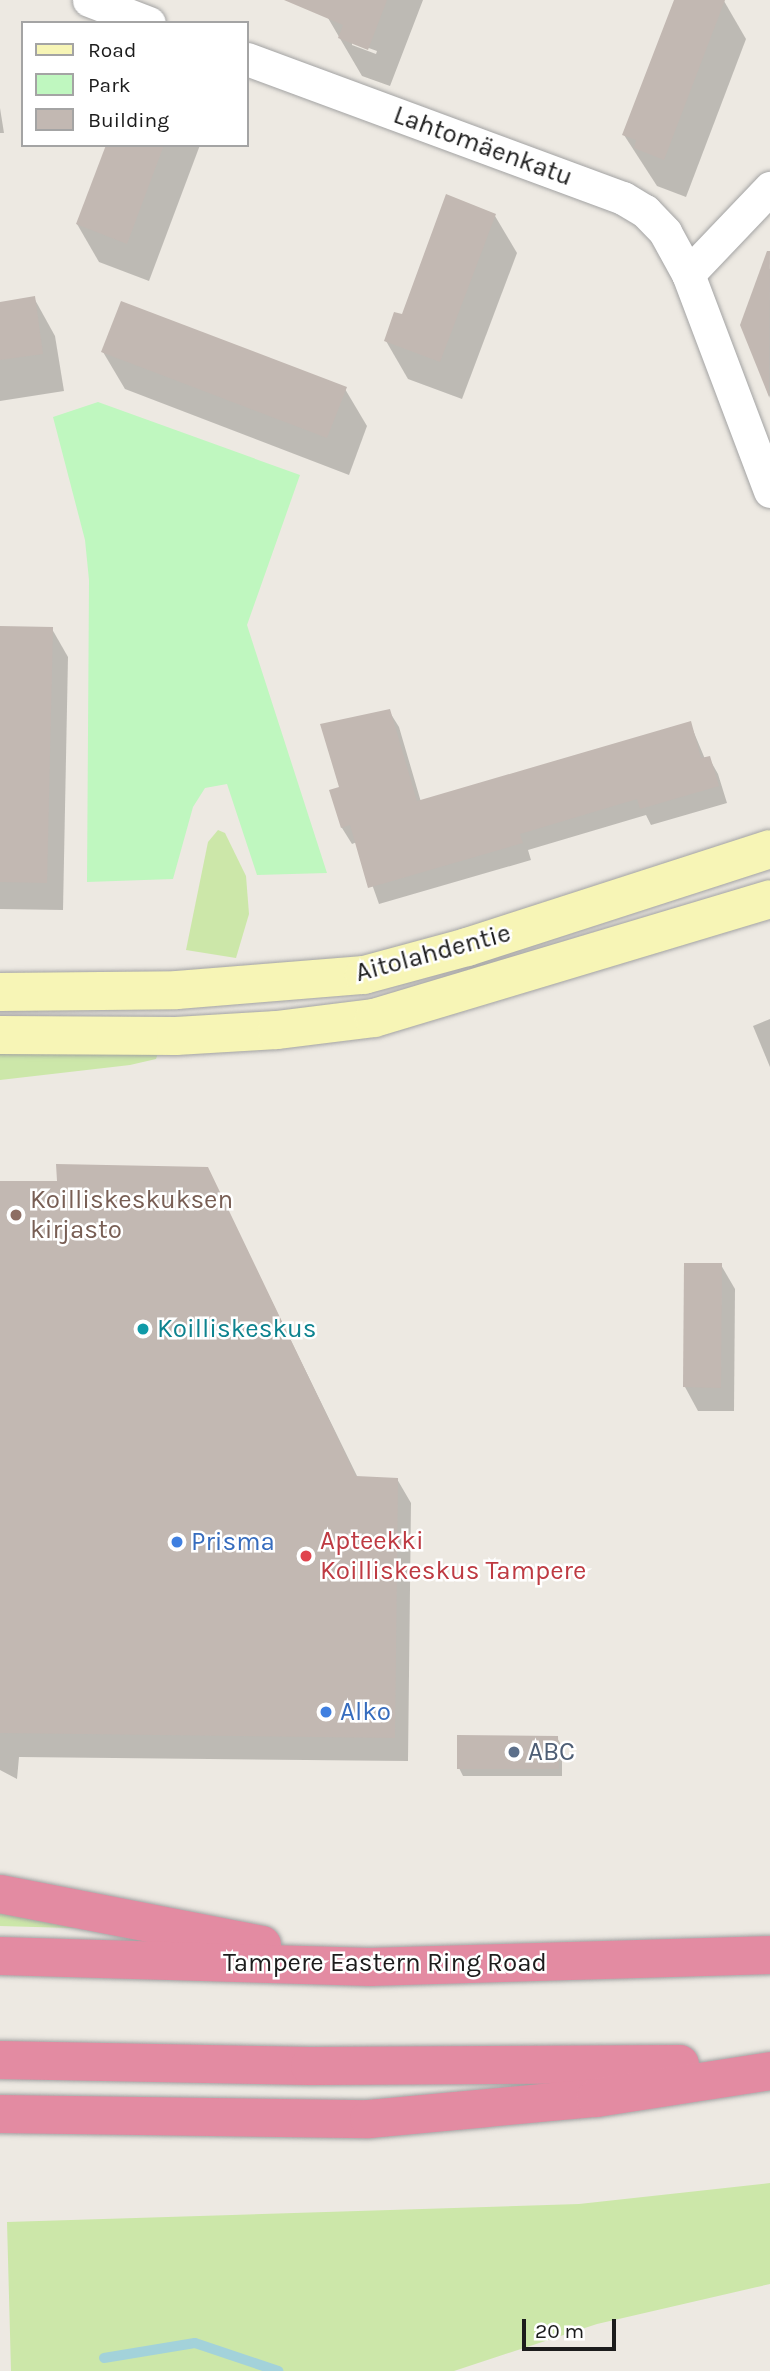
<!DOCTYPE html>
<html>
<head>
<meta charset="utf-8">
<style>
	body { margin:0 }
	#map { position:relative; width:770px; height:2371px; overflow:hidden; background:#ede9e2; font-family:Karla,sans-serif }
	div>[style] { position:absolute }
	.grass>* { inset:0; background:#cce7a9 }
	.park>* { inset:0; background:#bff7bf }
	.shadow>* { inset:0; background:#0003 }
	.stream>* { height:10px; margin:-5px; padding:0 5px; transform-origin:5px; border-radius:5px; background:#a3d2da }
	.building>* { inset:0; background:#c2b8b2 }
	.roads { filter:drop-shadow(0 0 2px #a3a3a3) drop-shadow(0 0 2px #a3a3a3) }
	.minor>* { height:33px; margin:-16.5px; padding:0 16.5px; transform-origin:16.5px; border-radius:16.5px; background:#fff }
	.secondary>* { height:38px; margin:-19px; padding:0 19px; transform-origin:19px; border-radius:19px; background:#f7f5b6 }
	.motorway>* { height:38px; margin:-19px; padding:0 19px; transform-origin:19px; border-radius:19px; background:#e38ba2 }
	.dots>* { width:19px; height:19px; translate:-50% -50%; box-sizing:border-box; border:4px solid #fff; border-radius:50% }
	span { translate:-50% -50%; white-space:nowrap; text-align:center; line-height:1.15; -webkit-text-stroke:5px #fff; paint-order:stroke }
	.street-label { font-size:26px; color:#1c1c1c }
	.education-label { font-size:26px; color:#785e54 }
	.left { translate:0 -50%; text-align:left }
	.culture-label { font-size:26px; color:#0d838f }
	.health-label { font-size:26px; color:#be3a42 }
	.shop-label { font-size:26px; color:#366cbe }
	.service-label { font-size:26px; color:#4e5e75 }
	.legend { position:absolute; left:21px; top:21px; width:228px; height:126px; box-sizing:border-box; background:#fff; border:2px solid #a4a4a4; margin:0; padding:9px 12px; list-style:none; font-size:21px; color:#1c1c1c }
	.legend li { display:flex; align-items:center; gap:14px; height:35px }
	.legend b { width:35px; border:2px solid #a4a4a4 }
	.scale { position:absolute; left:522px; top:2319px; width:94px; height:32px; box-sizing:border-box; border:4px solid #1c1c1c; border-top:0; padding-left:9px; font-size:21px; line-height:24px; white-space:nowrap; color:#1c1c1c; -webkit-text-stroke:5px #fff; paint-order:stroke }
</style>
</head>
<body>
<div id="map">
	<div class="grass">
		<i style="clip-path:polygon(218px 830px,225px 833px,246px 876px,249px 914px,236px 958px,186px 950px,208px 842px)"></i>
		<i style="clip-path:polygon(158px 1053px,156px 1059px,130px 1065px,0 1080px,0 1054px)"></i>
		<i style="clip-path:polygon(0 1910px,141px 1930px,0 1926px)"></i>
		<i style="clip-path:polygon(770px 2183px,770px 2284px,597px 2324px,454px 2371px,11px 2371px,7px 2222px,579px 2204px)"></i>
	</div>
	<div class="park">
		<i style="clip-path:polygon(98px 402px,300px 475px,247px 625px,327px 873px,257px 875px,227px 784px,205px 788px,193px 807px,173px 879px,87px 882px,89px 580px,85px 540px,53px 417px)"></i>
	</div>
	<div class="shadow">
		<i style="clip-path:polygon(evenodd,335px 0,423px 0,390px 86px,362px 76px,328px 18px,335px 0,352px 42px,377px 51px,376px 54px,352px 45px,352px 42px)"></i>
		<i style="clip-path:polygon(676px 0,724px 1px,746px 39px,686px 197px,657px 186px,624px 135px)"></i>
		<i style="clip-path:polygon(0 108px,4px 133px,0 133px)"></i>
		<i style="clip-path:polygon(108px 145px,200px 145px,149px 281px,99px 262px,77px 224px)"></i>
		<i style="clip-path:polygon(495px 216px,517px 253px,462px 399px,408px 379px,386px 341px,403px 316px)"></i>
		<i style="clip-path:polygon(763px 267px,770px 269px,770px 398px,742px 325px)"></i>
		<i style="clip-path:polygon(34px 298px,55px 336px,64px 391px,0 401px,0 303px)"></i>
		<i style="clip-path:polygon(103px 352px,345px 389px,367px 426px,349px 475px,125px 389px)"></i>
		<i style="clip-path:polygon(0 628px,52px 629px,68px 657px,63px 910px,0 909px)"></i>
		<i style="clip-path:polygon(389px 711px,399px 727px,421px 802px,690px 723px,705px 759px,709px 758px,718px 774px,727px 803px,651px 825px,646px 815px,528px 850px,531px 860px,379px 904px,357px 842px,352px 844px,342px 828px,341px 788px)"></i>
		<i style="clip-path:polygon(770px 1019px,770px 1067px,753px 1026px)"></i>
		<i style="clip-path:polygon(207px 1169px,358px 1478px,397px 1479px,411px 1503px,408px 1761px,19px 1757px,17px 1779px,0 1770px,0 1183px,59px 1183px)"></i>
		<i style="clip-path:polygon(721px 1265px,735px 1289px,734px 1411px,698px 1411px,685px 1387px)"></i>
		<i style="clip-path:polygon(557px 1738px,562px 1746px,562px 1776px,463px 1776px,459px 1768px)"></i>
	</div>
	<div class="stream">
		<i style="left:104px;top:2358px;width:92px;rotate:-9.4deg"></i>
		<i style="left:195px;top:2343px;width:88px;rotate:18.6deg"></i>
	</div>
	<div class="building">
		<i style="clip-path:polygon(284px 0,387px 0,368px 50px,338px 38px,343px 25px)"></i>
		<i style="clip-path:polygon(674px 0,725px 0,664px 160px,634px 148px,636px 140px,622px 135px)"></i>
		<i style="clip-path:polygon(106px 145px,164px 145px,127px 244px,76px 224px)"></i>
		<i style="clip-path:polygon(446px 194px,496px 214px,440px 362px,384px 341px,394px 312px,402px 314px)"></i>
		<i style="clip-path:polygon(767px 251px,770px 251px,769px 397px,740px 325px)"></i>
		<i style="clip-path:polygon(35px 296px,43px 354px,0 360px,0 302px)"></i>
		<i style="clip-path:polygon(121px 301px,347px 387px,327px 438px,101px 352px)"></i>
		<i style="clip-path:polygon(0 626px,53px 627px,47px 883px,0 882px)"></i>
		<i style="clip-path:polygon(390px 709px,417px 801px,691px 721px,701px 758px,710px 756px,719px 786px,640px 809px,637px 799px,520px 834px,523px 843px,368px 888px,350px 825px,341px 828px,329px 790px,339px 787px,320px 724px)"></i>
		<i style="clip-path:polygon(56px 1164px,208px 1167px,356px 1476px,398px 1478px,395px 1738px,0 1733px,0 1181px,57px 1181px)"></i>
		<i style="clip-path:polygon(684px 1263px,722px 1263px,721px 1388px,683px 1387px)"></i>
		<i style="clip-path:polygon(457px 1735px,558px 1736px,559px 1769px,457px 1769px)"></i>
	</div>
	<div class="roads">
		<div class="minor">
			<i style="left:89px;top:0;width:64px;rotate:21deg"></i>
			<i style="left:247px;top:59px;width:401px;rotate:20.3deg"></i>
			<i style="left:623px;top:198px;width:26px;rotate:31deg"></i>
			<i style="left:645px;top:211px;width:29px;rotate:46deg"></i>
			<i style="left:665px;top:232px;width:48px;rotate:61.3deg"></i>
			<i style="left:688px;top:274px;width:232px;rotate:69.3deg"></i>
			<i style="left:688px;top:274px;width:119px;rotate:-46.4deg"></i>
		</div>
		<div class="secondary">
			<i style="left:0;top:992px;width:177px;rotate:-0.6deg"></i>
			<i style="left:177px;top:990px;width:188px;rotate:-4.6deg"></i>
			<i style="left:364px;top:975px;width:107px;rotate:-15.2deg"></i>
			<i style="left:467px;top:947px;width:318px;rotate:-17.9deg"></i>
			<i style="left:0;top:1035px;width:176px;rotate:0.3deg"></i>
			<i style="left:176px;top:1036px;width:101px;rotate:-3.4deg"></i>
			<i style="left:277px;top:1030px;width:98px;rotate:-7.1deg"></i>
			<i style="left:374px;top:1018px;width:413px;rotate:-16.7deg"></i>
		</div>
		<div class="motorway">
			<i style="left:0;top:1894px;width:267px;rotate:11deg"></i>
			<i style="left:0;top:1956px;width:371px;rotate:1.7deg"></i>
			<i style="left:371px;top:1967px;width:399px;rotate:-1.7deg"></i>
			<i style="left:0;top:2060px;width:310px;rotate:1.1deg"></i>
			<i style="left:310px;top:2066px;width:370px;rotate:-0.3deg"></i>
			<i style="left:0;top:2114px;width:369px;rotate:0.8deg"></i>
			<i style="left:369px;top:2119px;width:228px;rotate:-5.3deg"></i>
			<i style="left:596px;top:2098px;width:176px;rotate:-8.8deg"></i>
		</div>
	</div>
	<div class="dots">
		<i style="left:16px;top:1215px;background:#8d6e63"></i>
		<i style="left:143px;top:1329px;background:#0f9aa8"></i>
		<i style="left:177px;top:1542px;background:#3f7fe0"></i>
		<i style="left:306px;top:1556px;background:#e0444e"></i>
		<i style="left:326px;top:1712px;background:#3f7fe0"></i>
		<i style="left:514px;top:1752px;background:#5c6f8a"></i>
	</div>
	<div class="street-label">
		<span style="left:483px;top:146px;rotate:20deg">Lahtomäenkatu</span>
		<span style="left:433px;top:953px;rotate:-15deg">Aitolahdentie</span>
		<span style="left:385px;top:1963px">Tampere Eastern Ring Road</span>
	</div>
	<div class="education-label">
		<span class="left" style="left:30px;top:1215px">Koilliskeskuksen<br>kirjasto</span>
	</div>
	<div class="culture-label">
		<span class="left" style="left:157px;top:1329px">Koilliskeskus</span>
	</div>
	<div class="health-label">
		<span class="left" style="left:320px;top:1556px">Apteekki<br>Koilliskeskus Tampere</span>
	</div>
	<div class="shop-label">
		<span class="left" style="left:191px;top:1542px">Prisma</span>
		<span class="left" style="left:340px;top:1712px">Alko</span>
	</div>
	<div class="service-label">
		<span class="left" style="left:528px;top:1752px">ABC</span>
	</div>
	<ul class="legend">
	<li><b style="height:9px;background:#f7f5b6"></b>Road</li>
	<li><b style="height:19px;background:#bff7bf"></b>Park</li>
	<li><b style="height:19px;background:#c2b8b2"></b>Building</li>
	</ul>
	<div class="scale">20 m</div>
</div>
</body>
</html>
